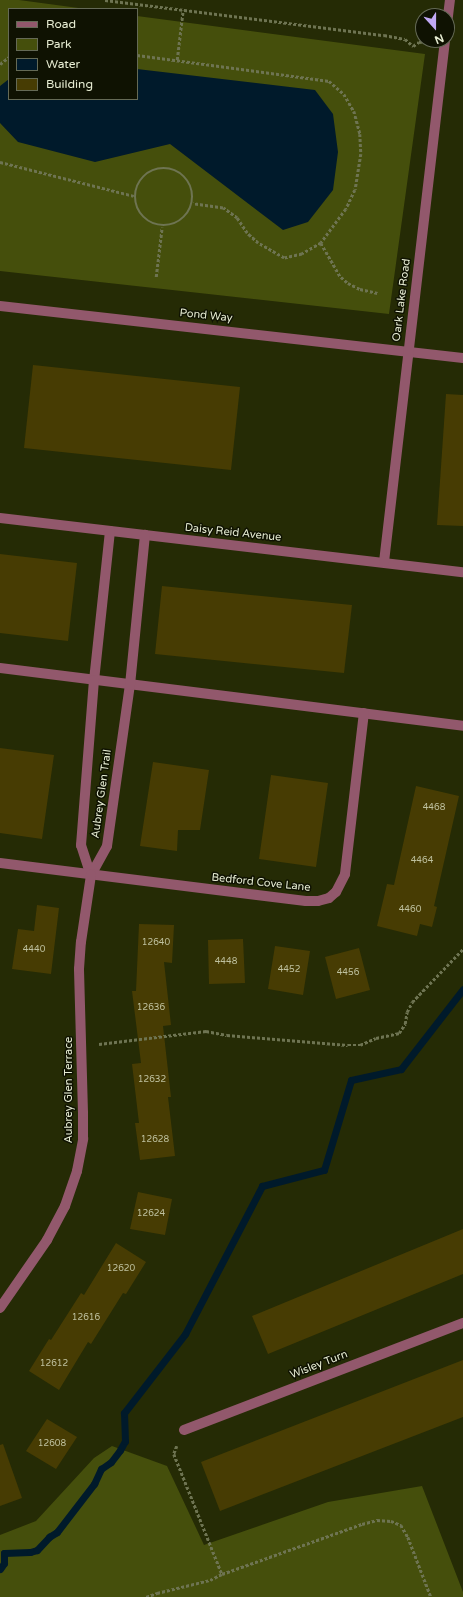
<!DOCTYPE html>
<html>
<head>
<meta charset="utf-8">
<style>
	body { margin:0 }
	#map { position:relative; width:463px; height:1597px; overflow:hidden; background:#252b05; font-family:"Varela Round",sans-serif }
	div>[style] { position:absolute }
	.green>* { inset:0; background:#454f0c }
	.water>* { inset:0; background:#001a2b }
	.stream>* { height:7px; margin:-3.5px; padding:0 3.5px; transform-origin:3.5px; border-radius:3.5px; background:#001a2b }
	.building>* { inset:0; background:#473c03 }
	.path>* { height:2.5px; margin-top:-1.25px; transform-origin:0; background:repeating-linear-gradient(90deg,#6e7452 0 3px,transparent 0 5px) }
	.path>.ring { margin:-1.25px; padding:0; box-sizing:content-box; background:none; border:2.5px solid #6e7452; border-radius:50% }
	.lane>* { height:10px; margin:-5px; padding:0 5px; transform-origin:5px; border-radius:5px; background:#92586c }
	.street>* { height:10px; margin:-5px; padding:0 5px; transform-origin:5px; border-radius:5px; background:#92586c }
	span { translate:-50% -50%; white-space:nowrap; text-align:center; line-height:1.15; -webkit-text-stroke:3px #0f1202; paint-order:stroke }
	.number-label { font-size:9px; color:#bfc19f }
	.number-label span { -webkit-text-stroke-width:0 }
	.street-label { font-size:11px; color:#e7edd3 }
	.legend { position:absolute; left:8px; top:8px; width:130px; height:92px; box-sizing:border-box; background:#0f1202; border:1px solid #656a56; margin:0; padding:5px 7px; list-style:none; font-size:12px; color:#e7edd3 }
	.legend li { display:flex; align-items:center; gap:8px; height:20px }
	.legend b { width:20px; border:1px solid #656a56 }
	.north { position:absolute; left:415px; top:8px; width:40px; height:40px; box-sizing:border-box; background:#0f1202; border:1px solid #656a56; border-radius:50%; rotate:159deg; font-size:11px; font-weight:700; line-height:16px; text-align:center; color:#e7edd3 }
	.north::after { content:''; display:block; margin:auto; width:14px; height:18px; background:#c0a8f4; clip-path:polygon(50% 0,100% 100%,50% 72%,0 100%) }
</style>
</head>
<body>
<div id="map">
	<div class="green">
		<i style="clip-path:polygon(0 0,19px 0,86px 9px,9px 9px,9px 99px,137px 99px,137px 16px,425px 54px,389px 314px,0 271px)"></i>
		<i style="clip-path:polygon(112px 1446px,167px 1466px,204px 1545px,328px 1502px,422px 1486px,463px 1592px,463px 1597px,0 1597px,0 1535px,36px 1521px,94px 1458px)"></i>
	</div>
	<div class="water">
		<i style="clip-path:polygon(137px 69px,315px 90px,333px 114px,338px 152px,333px 190px,308px 222px,283px 230px,170px 144px,95px 162px,18px 142px,0 123px,0 86px,9px 79px,9px 99px,137px 99px)"></i>
	</div>
	<div class="stream">
		<i style="left:0;top:1569px;width:7px;rotate:-56deg"></i>
		<i style="left:4px;top:1563px;width:10px;rotate:-90deg"></i>
		<i style="left:4px;top:1553px;width:26px;rotate:-2deg"></i>
		<i style="left:30px;top:1552px;width:7px;rotate:-16deg"></i>
		<i style="left:37px;top:1550px;width:18px;rotate:-47deg"></i>
		<i style="left:49px;top:1537px;width:9px;rotate:-32deg"></i>
		<i style="left:57px;top:1532px;width:61px;rotate:-52.4deg"></i>
		<i style="left:94px;top:1484px;width:17px;rotate:-65deg"></i>
		<i style="left:101px;top:1469px;width:12px;rotate:-35deg"></i>
		<i style="left:111px;top:1462px;width:15px;rotate:-53deg"></i>
		<i style="left:120px;top:1450px;width:10px;rotate:-61deg"></i>
		<i style="left:125px;top:1441px;width:28px;rotate:-92deg"></i>
		<i style="left:124px;top:1413px;width:100px;rotate:-52.3deg"></i>
		<i style="left:185px;top:1334px;width:167px;rotate:-62.5deg"></i>
		<i style="left:262px;top:1186px;width:64px;rotate:-14.5deg"></i>
		<i style="left:324px;top:1170px;width:94px;rotate:-73.3deg"></i>
		<i style="left:351px;top:1080px;width:51px;rotate:-12.4deg"></i>
		<i style="left:401px;top:1069px;width:101px;rotate:-52.2deg"></i>
	</div>
	<div class="building">
		<i style="clip-path:polygon(33px 365px,240px 387px,231px 470px,24px 448px)"></i>
		<i style="clip-path:polygon(446px 394px,463px 395px,463px 526px,437px 525px)"></i>
		<i style="clip-path:polygon(0 554px,77px 563px,68px 641px,0 633px)"></i>
		<i style="clip-path:polygon(162px 586px,352px 605px,344px 673px,155px 654px)"></i>
		<i style="clip-path:polygon(0 748px,54px 755px,42px 839px,0 833px)"></i>
		<i style="clip-path:polygon(153px 762px,209px 770px,200px 830px,178px 830px,177px 851px,140px 846px)"></i>
		<i style="clip-path:polygon(271px 775px,328px 783px,316px 867px,259px 859px)"></i>
		<i style="clip-path:polygon(416px 786px,459px 796px,434px 906px,437px 907px,432px 927px,420px 924px,417px 936px,377px 926px,387px 884px,394px 885px)"></i>
		<i style="clip-path:polygon(37px 905px,59px 908px,51px 974px,12px 969px,18px 929px,34px 931px)"></i>
		<i style="clip-path:polygon(139px 924px,174px 925px,172px 963px,164px 962px,171px 1025px,163px 1026px,171px 1097px,168px 1097px,175px 1156px,140px 1160px,135px 1123px,139px 1123px,132px 1064px,141px 1063px,132px 991px,136px 991px)"></i>
		<i style="clip-path:polygon(243px 939px,245px 983px,209px 984px,208px 940px)"></i>
		<i style="clip-path:polygon(275px 946px,310px 951px,303px 995px,268px 989px)"></i>
		<i style="clip-path:polygon(359px 948px,370px 990px,336px 999px,325px 957px)"></i>
		<i style="clip-path:polygon(138px 1192px,172px 1199px,165px 1235px,130px 1229px)"></i>
		<i style="clip-path:polygon(463px 1229px,463px 1274px,268px 1354px,252px 1316px)"></i>
		<i style="clip-path:polygon(116px 1243px,146px 1262px,126px 1294px,123px 1293px,91px 1344px,88px 1342px,59px 1390px,29px 1371px,49px 1339px,51px 1340px,81px 1293px,84px 1295px)"></i>
		<i style="clip-path:polygon(463px 1360px,463px 1417px,220px 1511px,201px 1462px)"></i>
		<i style="clip-path:polygon(47px 1419px,77px 1437px,56px 1469px,26px 1451px)"></i>
		<i style="clip-path:polygon(3px 1444px,22px 1498px,0 1506px,0 1445px)"></i>
	</div>
	<div class="path">
		<i style="left:105px;top:0;width:281px;rotate:7.2deg"></i>
		<i style="left:384px;top:35px;width:21px;rotate:11deg"></i>
		<i style="left:405px;top:39px;width:11px;rotate:41deg"></i>
		<i style="left:413px;top:46px;width:7px;rotate:-34deg"></i>
		<i style="left:419px;top:42px;width:8px;rotate:-7deg"></i>
		<i style="left:137px;top:55px;width:194px;rotate:7.7deg"></i>
		<i style="left:329px;top:81px;width:20px;rotate:41deg"></i>
		<i style="left:344px;top:94px;width:20px;rotate:60deg"></i>
		<i style="left:354px;top:111px;width:24px;rotate:75deg"></i>
		<i style="left:360px;top:134px;width:20px;rotate:87deg"></i>
		<i style="left:361px;top:154px;width:36px;rotate:99deg"></i>
		<i style="left:355px;top:190px;width:21px;rotate:115deg"></i>
		<i style="left:346px;top:209px;width:42px;rotate:126.3deg"></i>
		<i style="left:321px;top:243px;width:22px;rotate:150deg"></i>
		<i style="left:302px;top:254px;width:18px;rotate:167deg"></i>
		<i style="left:284px;top:258px;width:30px;rotate:-150deg"></i>
		<i style="left:258px;top:243px;width:15px;rotate:-138deg"></i>
		<i style="left:247px;top:233px;width:18px;rotate:-124deg"></i>
		<i style="left:237px;top:218px;width:17px;rotate:-144deg"></i>
		<i style="left:223px;top:208px;width:30px;rotate:-172deg"></i>
		<i style="left:177px;top:60px;width:50px;rotate:-83.2deg"></i>
		<i style="left:0;top:64px;width:11px;rotate:-38deg"></i>
		<i style="left:0;top:162px;width:138px;rotate:14.2deg"></i>
		<i class="ring" style="left:135px;top:168px;width:55.5px;height:55.5px"></i>
		<i style="left:321px;top:243px;width:39px;rotate:60deg"></i>
		<i style="left:341px;top:277px;width:9px;rotate:41deg"></i>
		<i style="left:348px;top:283px;width:13px;rotate:27deg"></i>
		<i style="left:360px;top:289px;width:18px;rotate:13deg"></i>
		<i style="left:156px;top:277px;width:50px;rotate:-83.2deg"></i>
		<i style="left:99px;top:1044px;width:108px;rotate:-6.9deg"></i>
		<i style="left:206px;top:1031px;width:21px;rotate:11deg"></i>
		<i style="left:227px;top:1035px;width:121px;rotate:4.7deg"></i>
		<i style="left:348px;top:1045px;width:12px"></i>
		<i style="left:360px;top:1045px;width:17px;rotate:-24deg"></i>
		<i style="left:376px;top:1038px;width:24px;rotate:-12deg"></i>
		<i style="left:399px;top:1033px;width:11px;rotate:-56deg"></i>
		<i style="left:405px;top:1024px;width:12px;rotate:-81deg"></i>
		<i style="left:407px;top:1012px;width:11px;rotate:-63deg"></i>
		<i style="left:412px;top:1002px;width:74px;rotate:-46.1deg"></i>
		<i style="left:177px;top:1446px;width:9px;rotate:111deg"></i>
		<i style="left:174px;top:1454px;width:129px;rotate:68.2deg"></i>
		<i style="left:222px;top:1574px;width:149px;rotate:-19.7deg"></i>
		<i style="left:362px;top:1524px;width:16px;rotate:-15deg"></i>
		<i style="left:377px;top:1520px;width:14px;rotate:4deg"></i>
		<i style="left:391px;top:1521px;width:11px;rotate:22deg"></i>
		<i style="left:401px;top:1525px;width:14px;rotate:60deg"></i>
		<i style="left:408px;top:1537px;width:64px;rotate:69deg"></i>
		<i style="left:146px;top:1597px;width:12px;rotate:-20deg"></i>
		<i style="left:157px;top:1593px;width:55px;rotate:-13.8deg"></i>
		<i style="left:210px;top:1580px;width:13px;rotate:-27deg"></i>
	</div>
	<div class="lane">
		<i style="left:0;top:668px;width:467px;rotate:7.1deg"></i>
	</div>
	<div class="street">
		<i style="left:447px;top:24px;width:24px;rotate:-83deg"></i>
		<i style="left:0;top:306px;width:466px;rotate:6.4deg"></i>
		<i style="left:0;top:518px;width:466px;rotate:6.7deg"></i>
		<i style="left:110px;top:531px;width:150px;rotate:96.1deg"></i>
		<i style="left:94px;top:680px;width:166px;rotate:94.5deg"></i>
		<i style="left:81px;top:845px;width:32px;rotate:72deg"></i>
		<i style="left:91px;top:875px;width:33px;rotate:-61deg"></i>
		<i style="left:107px;top:846px;width:163px;rotate:-81.9deg"></i>
		<i style="left:130px;top:685px;width:151px;rotate:-84.3deg"></i>
		<i style="left:384px;top:562px;width:526px;rotate:-83.33deg"></i>
		<i style="left:0;top:863px;width:308px;rotate:7.1deg"></i>
		<i style="left:306px;top:901px;width:12px"></i>
		<i style="left:318px;top:901px;width:11px;rotate:-15deg"></i>
		<i style="left:329px;top:898px;width:9px;rotate:-41deg"></i>
		<i style="left:336px;top:892px;width:20px;rotate:-63deg"></i>
		<i style="left:345px;top:874px;width:162px;rotate:-83.3deg"></i>
		<i style="left:0;top:1308px;width:83px;rotate:-55.3deg"></i>
		<i style="left:47px;top:1240px;width:38px;rotate:-62deg"></i>
		<i style="left:65px;top:1206px;width:37px;rotate:-71deg"></i>
		<i style="left:77px;top:1171px;width:33px;rotate:-79deg"></i>
		<i style="left:83px;top:1139px;width:26px;rotate:-90deg"></i>
		<i style="left:83px;top:1113px;width:144px;rotate:-91.6deg"></i>
		<i style="left:79px;top:969px;width:27px;rotate:-86deg"></i>
		<i style="left:81px;top:942px;width:68px;rotate:-81.5deg"></i>
		<i style="left:184px;top:1430px;width:299px;rotate:-21deg"></i>
	</div>
	<div class="number-label">
		<span style="left:434px;top:808px">4468</span>
		<span style="left:422px;top:861px">4464</span>
		<span style="left:410px;top:910px">4460</span>
		<span style="left:156px;top:943px">12640</span>
		<span style="left:34px;top:950px">4440</span>
		<span style="left:226px;top:962px">4448</span>
		<span style="left:289px;top:970px">4452</span>
		<span style="left:348px;top:973px">4456</span>
		<span style="left:151px;top:1008px">12636</span>
		<span style="left:152px;top:1080px">12632</span>
		<span style="left:155px;top:1140px">12628</span>
		<span style="left:151px;top:1214px">12624</span>
		<span style="left:121px;top:1269px">12620</span>
		<span style="left:86px;top:1318px">12616</span>
		<span style="left:54px;top:1364px">12612</span>
		<span style="left:52px;top:1444px">12608</span>
	</div>
	<div class="street-label">
		<span style="left:402px;top:300px;rotate:-83deg">Oark Lake Road</span>
		<span style="left:206px;top:316px;rotate:6deg">Pond Way</span>
		<span style="left:233px;top:533px;rotate:6deg">Daisy Reid Avenue</span>
		<span style="left:102px;top:794px;rotate:-82deg">Aubrey Glen Trail</span>
		<span style="left:261px;top:883px;rotate:6deg">Bedford Cove Lane</span>
		<span style="left:69px;top:1090px;rotate:-90deg">Aubrey Glen Terrace</span>
		<span style="left:319px;top:1365px;rotate:-21deg">Wisley Turn</span>
	</div>
	<ul class="legend">
	<li><b style="height:5px;background:#92586c"></b>Road</li>
	<li><b style="height:11px;background:#454f0c"></b>Park</li>
	<li><b style="height:11px;background:#001a2b"></b>Water</li>
	<li><b style="height:11px;background:#473c03"></b>Building</li>
	</ul>
	<div class="north">N</div>
</div>
</body>
</html>
